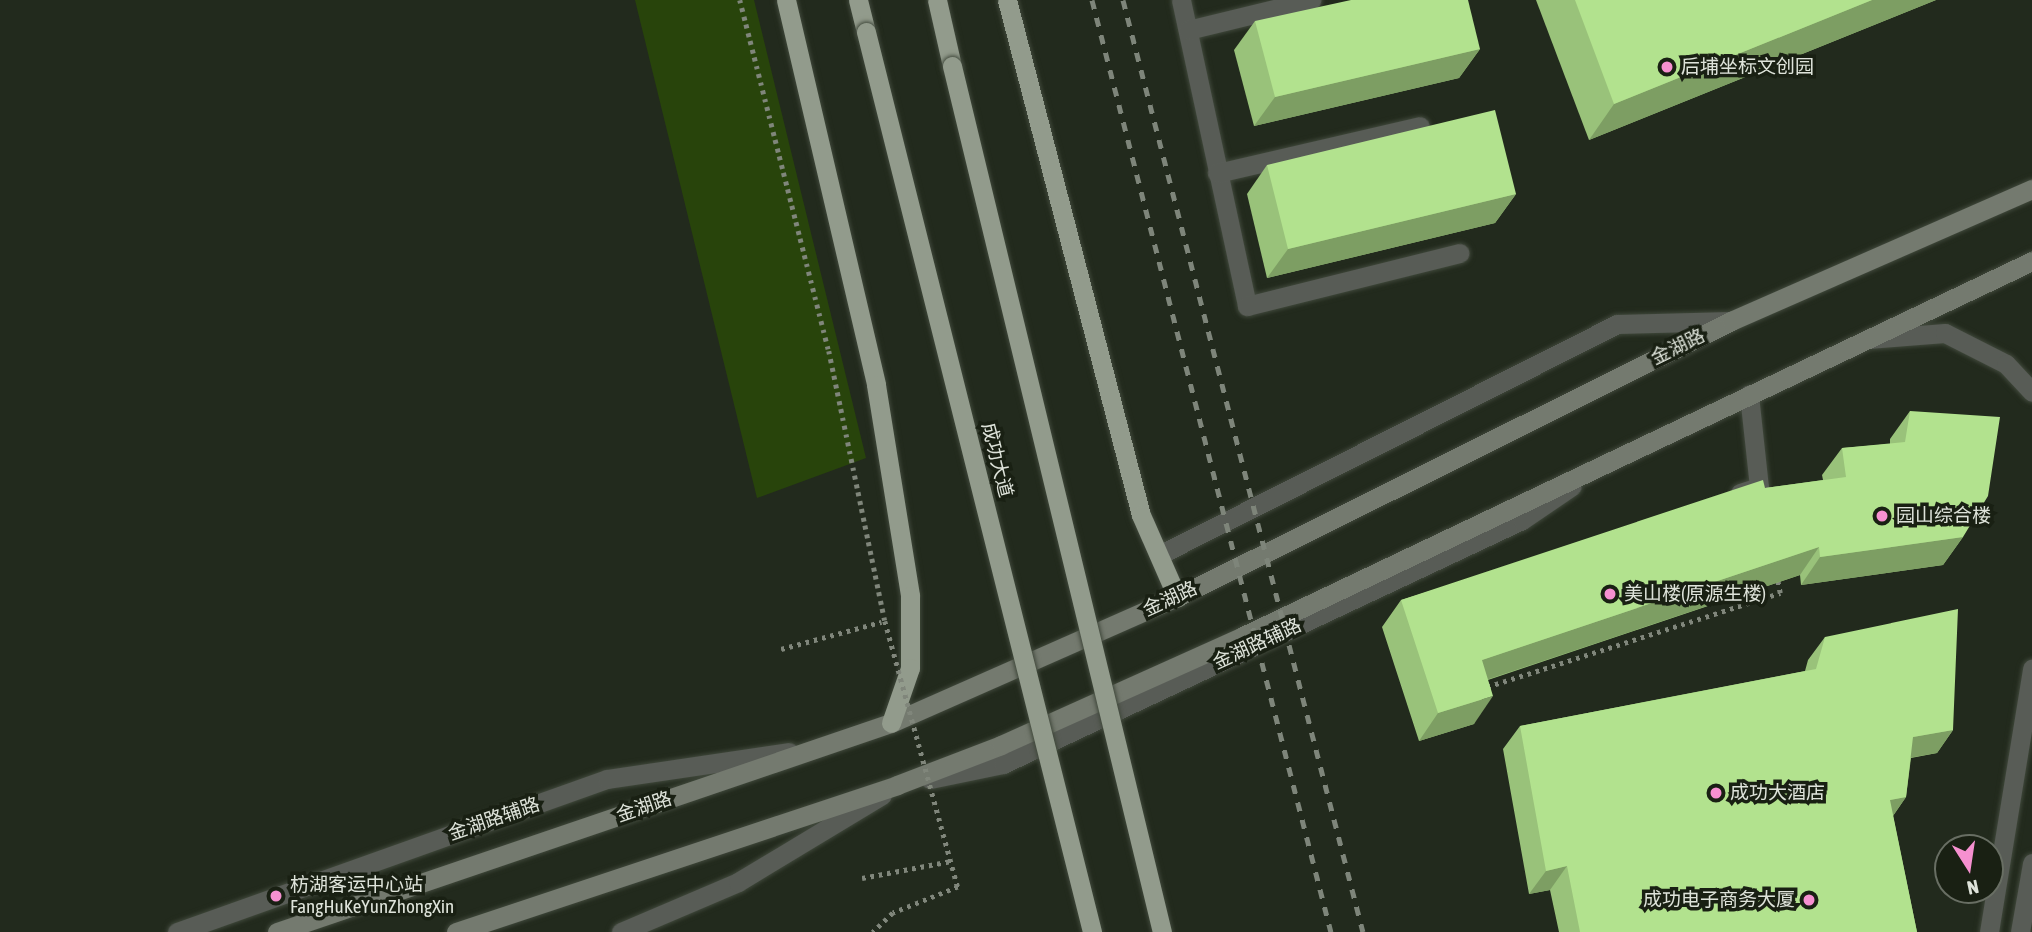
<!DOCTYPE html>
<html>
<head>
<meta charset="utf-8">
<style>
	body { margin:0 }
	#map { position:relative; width:2032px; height:932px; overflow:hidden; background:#222a1d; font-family:"Asap Condensed","Noto Sans SC",sans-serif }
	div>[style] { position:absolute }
	.green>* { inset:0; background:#28440b }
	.path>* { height:4.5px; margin-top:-2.25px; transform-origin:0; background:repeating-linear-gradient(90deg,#80867b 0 3.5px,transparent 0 8.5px) }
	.roads { filter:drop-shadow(0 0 2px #40483b) drop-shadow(0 0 2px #40483b) }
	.minor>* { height:19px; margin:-9.5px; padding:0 9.5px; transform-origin:9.5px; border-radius:9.5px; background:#585c56 }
	.tertiary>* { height:19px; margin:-9.5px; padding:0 9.5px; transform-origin:9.5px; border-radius:9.5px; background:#585c56 }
	.secondary>* { height:19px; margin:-9.5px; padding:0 9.5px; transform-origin:9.5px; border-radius:9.5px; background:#747a6f }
	.trunk>* { height:19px; margin:-9.5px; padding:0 9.5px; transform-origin:9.5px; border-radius:9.5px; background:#929b8c }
	.rail>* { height:5px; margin-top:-2.5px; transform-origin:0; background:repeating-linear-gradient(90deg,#7e857a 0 9px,transparent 0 18px) }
	.path-bridge>* { height:4.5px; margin-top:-2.25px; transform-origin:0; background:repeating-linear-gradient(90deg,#80867b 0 3.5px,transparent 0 8.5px) }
	.bridges { filter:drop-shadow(0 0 2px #40483b) drop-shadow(0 0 2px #40483b) }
	.trunk-bridge>* { height:19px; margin:-9.5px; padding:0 9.5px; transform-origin:9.5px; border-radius:9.5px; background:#929b8c }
	.wall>* { inset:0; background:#99c27a }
	.shaded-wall>* { inset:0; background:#7d9e63 }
	.building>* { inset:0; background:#b2e28e }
	.dots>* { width:19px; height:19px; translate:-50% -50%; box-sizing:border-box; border:4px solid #192013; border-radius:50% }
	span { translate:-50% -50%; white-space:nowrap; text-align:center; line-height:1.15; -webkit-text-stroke:7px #192013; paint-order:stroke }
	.poi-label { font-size:19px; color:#dee3da }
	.left { translate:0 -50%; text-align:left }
	.right { translate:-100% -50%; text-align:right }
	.street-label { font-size:19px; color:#dee3da }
	.north { position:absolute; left:1934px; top:834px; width:70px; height:70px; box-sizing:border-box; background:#192013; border:2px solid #686e63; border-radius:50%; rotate:168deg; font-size:19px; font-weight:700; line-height:28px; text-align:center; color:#dee3da }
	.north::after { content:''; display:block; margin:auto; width:24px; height:32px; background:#f690d0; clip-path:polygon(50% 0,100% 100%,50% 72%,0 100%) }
</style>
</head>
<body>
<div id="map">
	<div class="green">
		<i style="clip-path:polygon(635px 0,754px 0,866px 458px,757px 498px)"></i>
	</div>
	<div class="path">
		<i style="left:781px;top:649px;width:104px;rotate:-15.1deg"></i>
		<i style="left:1487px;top:687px;width:308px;rotate:-17.8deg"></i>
		<i style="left:1780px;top:593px;width:16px;rotate:-101deg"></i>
		<i style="left:862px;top:878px;width:91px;rotate:-10.8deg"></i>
	</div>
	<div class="roads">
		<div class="minor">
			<i style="left:1181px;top:0;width:313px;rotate:77.8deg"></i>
			<i style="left:1247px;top:306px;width:219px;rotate:-14deg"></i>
			<i style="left:1188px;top:30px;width:127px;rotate:-13.7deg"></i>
			<i style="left:1217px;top:173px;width:208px;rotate:-13deg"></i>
			<i style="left:1740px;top:493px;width:20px;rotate:-18deg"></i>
			<i style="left:1759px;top:487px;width:93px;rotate:-96.2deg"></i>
			<i style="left:1989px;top:932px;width:267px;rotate:-80.7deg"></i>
			<i style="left:2020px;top:932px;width:70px;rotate:-80.1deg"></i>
		</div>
		<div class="tertiary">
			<i style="left:1868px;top:339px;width:77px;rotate:-4.5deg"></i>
			<i style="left:1945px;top:333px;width:68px;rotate:26.9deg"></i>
			<i style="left:2006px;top:364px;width:38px;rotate:47deg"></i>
			<i style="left:1159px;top:555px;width:513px;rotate:-26.76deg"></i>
			<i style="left:1617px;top:324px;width:114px;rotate:-1.5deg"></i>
			<i style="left:930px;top:779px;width:75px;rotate:-11.6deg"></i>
			<i style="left:1003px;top:764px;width:573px;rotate:-25.18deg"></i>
			<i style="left:1522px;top:520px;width:60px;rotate:-34.2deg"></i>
			<i style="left:177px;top:932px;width:456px;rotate:-19.6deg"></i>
			<i style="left:607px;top:779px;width:184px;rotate:-8.4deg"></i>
			<i style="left:621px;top:932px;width:127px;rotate:-23.1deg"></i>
			<i style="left:738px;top:882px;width:168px;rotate:-31.1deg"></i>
		</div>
		<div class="secondary">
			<i style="left:277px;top:932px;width:649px;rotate:-18.8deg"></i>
			<i style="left:891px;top:723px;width:313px;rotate:-23.8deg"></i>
			<i style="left:1177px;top:597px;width:619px;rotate:-26.48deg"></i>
			<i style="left:1731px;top:321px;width:329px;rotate:-23.7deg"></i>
			<i style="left:456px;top:932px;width:465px;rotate:-18.4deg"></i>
			<i style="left:897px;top:785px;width:111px;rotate:-21deg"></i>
			<i style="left:1001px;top:745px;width:265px;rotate:-24.2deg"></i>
			<i style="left:1243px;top:636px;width:874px;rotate:-25.42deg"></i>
		</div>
		<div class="trunk">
			<i style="left:786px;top:0;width:395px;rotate:76.8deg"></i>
			<i style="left:876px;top:385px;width:214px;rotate:80.8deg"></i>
			<i style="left:910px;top:596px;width:72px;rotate:90deg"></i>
			<i style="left:910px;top:668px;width:58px;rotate:109.1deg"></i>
			<i style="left:858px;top:0;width:33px;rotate:76deg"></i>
			<i style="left:937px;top:0;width:68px;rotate:77.2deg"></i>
			<i style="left:1007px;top:0;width:532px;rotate:75.42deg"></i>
			<i style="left:1141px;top:515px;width:90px;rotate:66.3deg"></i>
		</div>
	</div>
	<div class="rail">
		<i style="left:1092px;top:0;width:962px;rotate:75.62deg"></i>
		<i style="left:1123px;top:0;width:962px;rotate:75.56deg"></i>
	</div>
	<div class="path-bridge">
		<i style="left:740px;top:0;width:362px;rotate:75.8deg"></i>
		<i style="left:829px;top:351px;width:276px;rotate:78.3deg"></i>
		<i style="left:885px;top:621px;width:276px;rotate:74.7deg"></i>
		<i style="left:958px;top:887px;width:70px;rotate:158.2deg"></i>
		<i style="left:893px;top:913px;width:28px;rotate:136deg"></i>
	</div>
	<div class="bridges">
		<div class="trunk-bridge">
			<i style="left:866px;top:32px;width:928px;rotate:75.9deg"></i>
			<i style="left:952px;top:66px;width:891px;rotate:76.37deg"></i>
		</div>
	</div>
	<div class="wall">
		<i style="clip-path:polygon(1536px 0,1936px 0,1589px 140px)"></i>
		<i style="clip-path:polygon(1255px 21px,1480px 49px,1459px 78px,1254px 126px,1234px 50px)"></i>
		<i style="clip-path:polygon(1267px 165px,1516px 194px,1495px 223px,1267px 278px,1247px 194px)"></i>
		<i style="clip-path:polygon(1910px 411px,1963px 537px,1943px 565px,1801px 585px,1800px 575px,1488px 680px,1474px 724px,1419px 741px,1382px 627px,1401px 600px,1765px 488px,1823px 480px,1822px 475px,1842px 448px,1890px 444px,1890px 439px)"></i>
		<i style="clip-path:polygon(1825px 637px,1953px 730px,1937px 753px,1911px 758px,1906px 797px,1893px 816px,1917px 932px,1559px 932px,1550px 890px,1529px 894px,1503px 749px,1520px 726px,1805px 671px,1808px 660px)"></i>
	</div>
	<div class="shaded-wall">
		<i style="clip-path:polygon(1872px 0,1936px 0,1589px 140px,1614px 104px)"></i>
		<i style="clip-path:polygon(1480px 49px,1459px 78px,1254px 126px,1275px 97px)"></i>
		<i style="clip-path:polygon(1516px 194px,1495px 223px,1267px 278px,1288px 249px)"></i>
		<i style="clip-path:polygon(1963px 537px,1943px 565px,1801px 585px,1820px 557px)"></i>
		<i style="clip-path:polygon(1819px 547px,1800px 575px,1462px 688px,1482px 660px)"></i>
		<i style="clip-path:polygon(1493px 696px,1474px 724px,1419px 741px,1438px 713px)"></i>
		<i style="clip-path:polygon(1953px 730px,1937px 753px,1897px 760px,1913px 737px)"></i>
		<i style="clip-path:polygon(1906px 797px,1890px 820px,1890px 800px)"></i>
		<i style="clip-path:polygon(1567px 866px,1550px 890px,1529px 894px,1546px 871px)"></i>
	</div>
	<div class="building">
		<i style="clip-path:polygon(1351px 0,1468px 0,1480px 49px,1275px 97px,1255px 21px)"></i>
		<i style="clip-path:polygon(1575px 0,1872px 0,1614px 104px)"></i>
		<i style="clip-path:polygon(1495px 110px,1516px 194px,1288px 249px,1267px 165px)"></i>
		<i style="clip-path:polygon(1910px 411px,2000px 417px,1988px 496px,1963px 537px,1820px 557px,1819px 547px,1482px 660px,1493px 696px,1438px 713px,1401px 600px,1763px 480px,1765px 488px,1846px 477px,1842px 448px,1905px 442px)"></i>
		<i style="clip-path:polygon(1958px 609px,1953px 730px,1913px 737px,1906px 797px,1890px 800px,1917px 932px,1580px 932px,1567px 866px,1546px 871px,1520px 726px,1816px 669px,1825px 637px)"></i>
	</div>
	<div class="dots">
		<i style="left:1667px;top:67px;background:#f690d0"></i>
		<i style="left:1882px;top:516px;background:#f690d0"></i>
		<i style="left:1610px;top:594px;background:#f690d0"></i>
		<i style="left:1716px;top:793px;background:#f690d0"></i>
		<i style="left:276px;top:896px;background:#f690d0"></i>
		<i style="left:1809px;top:900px;background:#f690d0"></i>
	</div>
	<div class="poi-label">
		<span class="left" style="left:1681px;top:67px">后埔坐标文创园</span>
		<span class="left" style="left:1896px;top:516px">园山综合楼</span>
		<span class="left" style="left:1624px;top:594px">美山楼(原源生楼)</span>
		<span class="left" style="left:1730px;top:793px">成功大酒店</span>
		<span class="left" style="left:290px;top:896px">枋湖客运中心站<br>FangHuKeYunZhongXin</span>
		<span class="right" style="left:1795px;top:900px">成功电子商务大厦</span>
	</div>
	<div class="street-label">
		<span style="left:1678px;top:347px;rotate:-26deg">金湖路</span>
		<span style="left:997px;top:460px;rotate:76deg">成功大道</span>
		<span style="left:1170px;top:599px;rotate:-25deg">金湖路</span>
		<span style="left:1257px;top:644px;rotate:-25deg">金湖路辅路</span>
		<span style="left:644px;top:807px;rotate:-19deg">金湖路</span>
		<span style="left:494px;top:819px;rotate:-19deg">金湖路辅路</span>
	</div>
	<div class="north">N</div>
</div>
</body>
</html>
